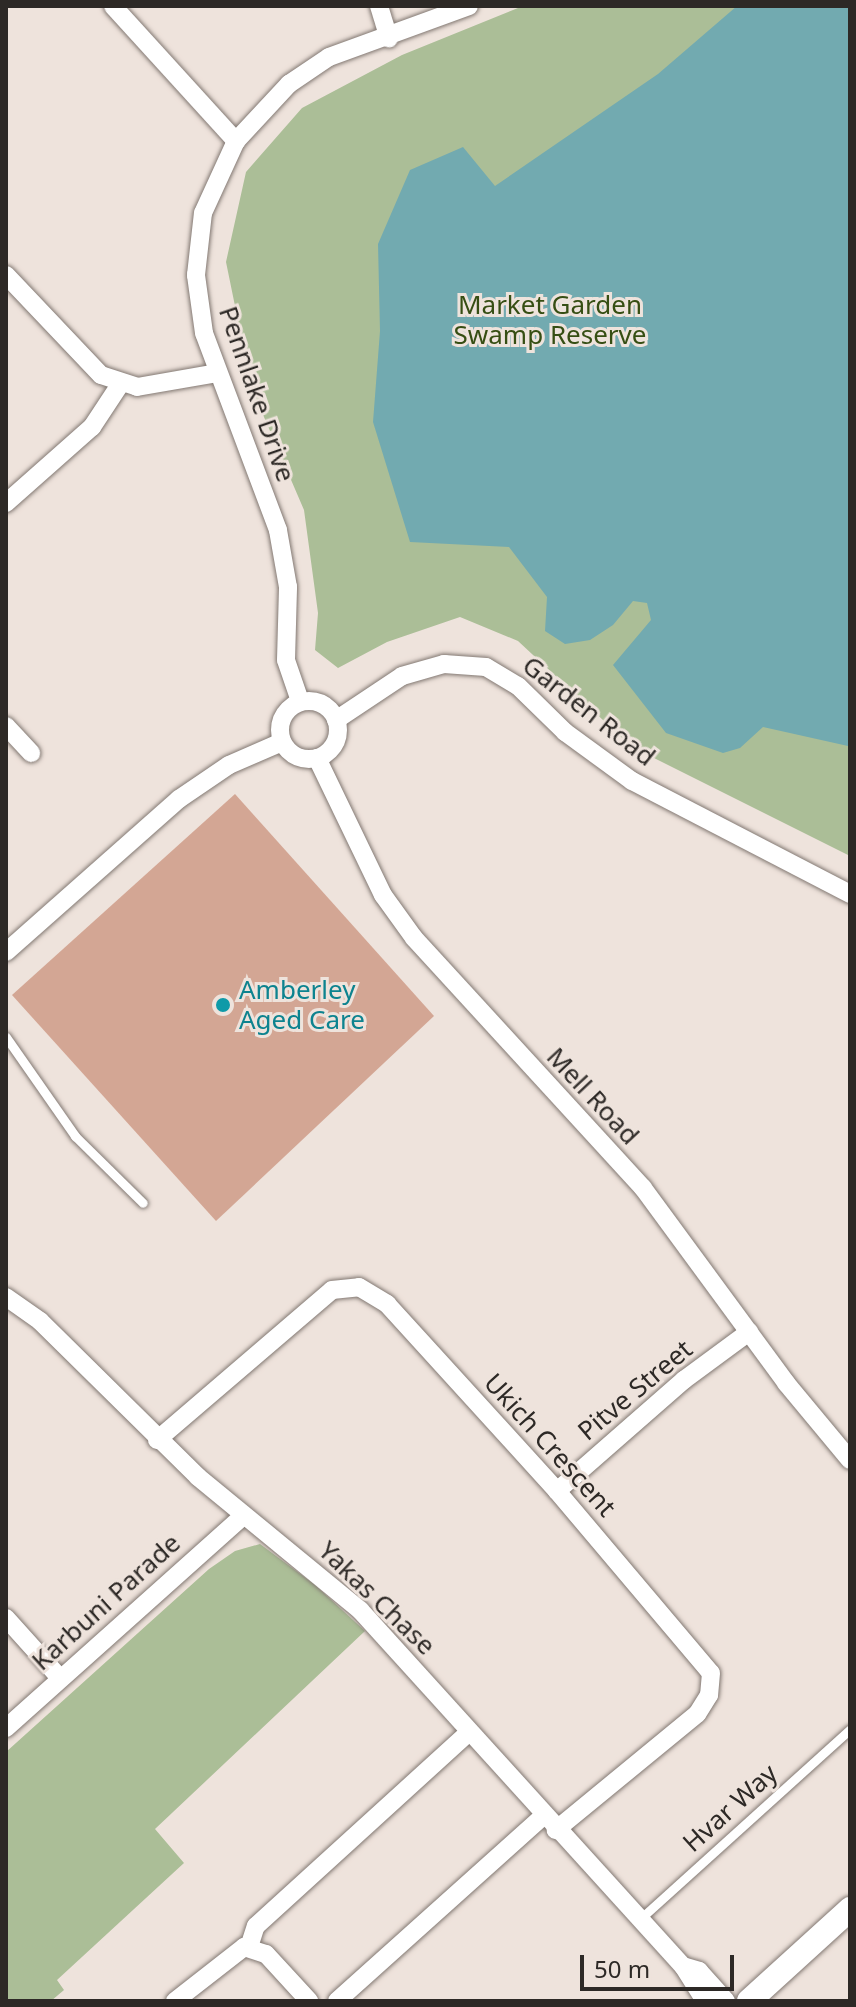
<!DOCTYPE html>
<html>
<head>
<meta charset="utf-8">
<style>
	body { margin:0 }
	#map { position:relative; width:856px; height:2007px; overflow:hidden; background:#eee3dc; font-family:"Noto Sans",sans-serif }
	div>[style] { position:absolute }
	.green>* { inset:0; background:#abbe97 }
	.water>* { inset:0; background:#72aab0 }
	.building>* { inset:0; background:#d3a694 }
	.roads { filter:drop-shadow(0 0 2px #827872) drop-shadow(0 0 2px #827872) }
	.lane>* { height:9px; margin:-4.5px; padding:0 4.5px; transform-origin:4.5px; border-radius:4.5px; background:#fff }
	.street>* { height:18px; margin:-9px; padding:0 9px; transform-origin:9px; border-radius:9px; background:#fff }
	.street>.ring { margin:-9px; padding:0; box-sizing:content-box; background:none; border:18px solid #fff; border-radius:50% }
	.secondary>* { height:24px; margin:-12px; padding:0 12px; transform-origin:12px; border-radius:12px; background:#fff }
	.dots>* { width:22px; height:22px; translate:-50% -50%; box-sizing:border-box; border:4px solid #eee3dc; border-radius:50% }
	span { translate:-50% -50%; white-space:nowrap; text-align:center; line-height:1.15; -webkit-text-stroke:6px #eee3dc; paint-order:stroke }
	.park-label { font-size:26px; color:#364e13 }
	.street-label { font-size:26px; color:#2d2926 }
	.culture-label { font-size:26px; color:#0d838f }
	.left { translate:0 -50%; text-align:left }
	.frame { position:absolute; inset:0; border:8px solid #2d2926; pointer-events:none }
	.scale { position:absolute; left:580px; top:1955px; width:154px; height:36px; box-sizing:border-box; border:4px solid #2d2926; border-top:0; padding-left:10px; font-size:24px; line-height:28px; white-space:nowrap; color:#2d2926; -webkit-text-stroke:6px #eee3dc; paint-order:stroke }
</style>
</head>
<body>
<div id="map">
	<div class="green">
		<i style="clip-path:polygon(523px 6px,850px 6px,850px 856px,632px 747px,518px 641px,460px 617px,387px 642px,338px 668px,315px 650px,318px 613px,304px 510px,252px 389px,226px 262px,246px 172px,302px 108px,402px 55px)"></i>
		<i style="clip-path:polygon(260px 1544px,315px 1585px,365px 1631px,155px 1829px,184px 1863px,57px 1980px,64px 1990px,51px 2001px,6px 2001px,6px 1752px,209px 1569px,235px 1551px)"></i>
	</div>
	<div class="water">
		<i style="clip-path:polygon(737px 6px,850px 6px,848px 746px,763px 727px,740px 748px,723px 753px,666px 733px,613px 665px,651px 620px,647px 603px,633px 601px,613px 625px,590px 640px,565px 644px,545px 631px,547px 597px,509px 547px,410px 542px,373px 422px,380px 331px,378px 244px,410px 170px,463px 147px,495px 186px,658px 74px)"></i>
	</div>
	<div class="building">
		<i style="clip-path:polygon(235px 794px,434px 1016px,216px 1221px,12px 995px)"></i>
	</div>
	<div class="roads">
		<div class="lane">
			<i style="left:6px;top:1037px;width:121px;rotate:55.1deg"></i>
			<i style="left:75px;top:1136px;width:95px;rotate:44.6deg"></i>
			<i style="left:640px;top:1919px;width:283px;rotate:-42.1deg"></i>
		</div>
		<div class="street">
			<i style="left:113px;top:6px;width:183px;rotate:47.7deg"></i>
			<i style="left:379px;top:6px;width:34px;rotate:73deg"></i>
			<i style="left:6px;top:275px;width:138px;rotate:46.5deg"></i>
			<i style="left:101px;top:375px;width:38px;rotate:18deg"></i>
			<i style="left:137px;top:387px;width:81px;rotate:-9.9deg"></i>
			<i style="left:6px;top:503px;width:115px;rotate:-41.5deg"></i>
			<i style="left:92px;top:427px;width:53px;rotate:-56.6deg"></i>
			<i class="ring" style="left:280px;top:701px;width:40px;height:40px"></i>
			<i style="left:300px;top:701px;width:43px;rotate:-108.9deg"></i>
			<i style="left:286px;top:660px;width:73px;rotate:-88.4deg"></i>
			<i style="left:288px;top:587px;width:58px;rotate:-100deg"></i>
			<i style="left:278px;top:530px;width:210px;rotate:-110.6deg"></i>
			<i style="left:204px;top:333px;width:59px;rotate:-97.9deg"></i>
			<i style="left:196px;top:275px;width:62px;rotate:-83.6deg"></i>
			<i style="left:203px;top:213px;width:79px;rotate:-65.4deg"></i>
			<i style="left:236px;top:141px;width:78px;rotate:-47.1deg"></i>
			<i style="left:289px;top:84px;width:48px;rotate:-34deg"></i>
			<i style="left:329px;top:57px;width:149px;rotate:-20deg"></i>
			<i style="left:336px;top:720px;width:79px;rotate:-33.7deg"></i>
			<i style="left:402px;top:676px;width:44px;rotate:-15.9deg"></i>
			<i style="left:444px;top:664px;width:42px;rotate:4.1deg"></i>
			<i style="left:486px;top:667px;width:37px;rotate:31deg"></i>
			<i style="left:518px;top:686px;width:66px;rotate:44.4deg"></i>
			<i style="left:565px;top:732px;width:83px;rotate:36.2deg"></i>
			<i style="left:632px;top:781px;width:246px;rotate:27.4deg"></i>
			<i style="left:6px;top:726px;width:37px;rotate:47deg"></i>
			<i style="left:317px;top:758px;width:152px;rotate:64.3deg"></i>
			<i style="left:383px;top:895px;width:53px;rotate:54.2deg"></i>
			<i style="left:414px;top:938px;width:339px;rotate:47.5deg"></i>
			<i style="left:643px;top:1188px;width:242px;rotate:53.7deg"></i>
			<i style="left:786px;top:1383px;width:100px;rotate:50.3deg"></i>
			<i style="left:6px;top:952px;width:231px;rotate:-41.5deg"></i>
			<i style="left:179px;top:799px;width:60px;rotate:-34.2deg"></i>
			<i style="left:229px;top:765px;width:58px;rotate:-23.5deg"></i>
			<i style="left:6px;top:1297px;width:42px;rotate:35.2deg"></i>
			<i style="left:40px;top:1321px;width:222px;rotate:44.6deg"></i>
			<i style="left:198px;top:1477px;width:210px;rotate:39.4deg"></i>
			<i style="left:360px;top:1610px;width:481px;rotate:47.8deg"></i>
			<i style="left:683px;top:1966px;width:41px;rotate:57.8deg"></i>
			<i style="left:157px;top:1440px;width:230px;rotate:-40.6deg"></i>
			<i style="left:332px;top:1290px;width:27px;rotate:-6deg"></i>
			<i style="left:359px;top:1287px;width:33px;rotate:31deg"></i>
			<i style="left:387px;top:1304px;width:253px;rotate:47.7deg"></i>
			<i style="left:557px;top:1491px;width:238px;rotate:49.8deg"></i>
			<i style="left:711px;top:1673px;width:22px;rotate:95deg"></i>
			<i style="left:709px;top:1695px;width:22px;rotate:122deg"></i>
			<i style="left:697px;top:1714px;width:183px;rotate:140.6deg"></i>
			<i style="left:557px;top:1491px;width:169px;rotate:-41.2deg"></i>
			<i style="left:684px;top:1380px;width:81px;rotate:-36.4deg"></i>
			<i style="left:6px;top:1618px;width:81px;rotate:48deg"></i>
			<i style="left:6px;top:1728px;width:318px;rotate:-41.8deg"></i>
			<i style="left:249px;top:1947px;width:22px;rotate:-72deg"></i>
			<i style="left:256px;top:1926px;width:288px;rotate:-42.3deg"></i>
			<i style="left:683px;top:1966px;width:17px;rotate:17deg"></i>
			<i style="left:699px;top:1971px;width:40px;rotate:48deg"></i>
			<i style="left:175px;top:2001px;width:88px;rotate:-38deg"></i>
			<i style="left:244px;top:1947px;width:23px;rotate:18deg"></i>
			<i style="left:266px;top:1954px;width:64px;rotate:47.5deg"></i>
			<i style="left:337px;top:2001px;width:278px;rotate:-41.9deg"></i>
		</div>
		<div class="secondary">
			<i style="left:749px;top:2001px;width:137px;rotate:-42.3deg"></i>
		</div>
	</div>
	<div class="dots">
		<i style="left:223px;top:1005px;background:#0f9aa8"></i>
	</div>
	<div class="park-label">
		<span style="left:550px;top:320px">Market Garden<br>Swamp Reserve</span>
	</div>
	<div class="street-label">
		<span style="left:257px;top:394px;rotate:71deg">Pennlake Drive</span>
		<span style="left:589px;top:711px;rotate:38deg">Garden Road</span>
		<span style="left:593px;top:1096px;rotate:47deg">Mell Road</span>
		<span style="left:635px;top:1390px;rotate:-40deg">Pitve Street</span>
		<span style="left:550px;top:1445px;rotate:48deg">Ukich Crescent</span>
		<span style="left:377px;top:1598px;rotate:44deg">Yakas Chase</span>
		<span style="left:106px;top:1602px;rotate:-42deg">Karbuni Parade</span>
		<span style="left:730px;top:1808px;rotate:-42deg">Hvar Way</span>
	</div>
	<div class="culture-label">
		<span class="left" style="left:239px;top:1005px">Amberley<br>Aged Care</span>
	</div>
	<div class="frame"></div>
	<div class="scale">50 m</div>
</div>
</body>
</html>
